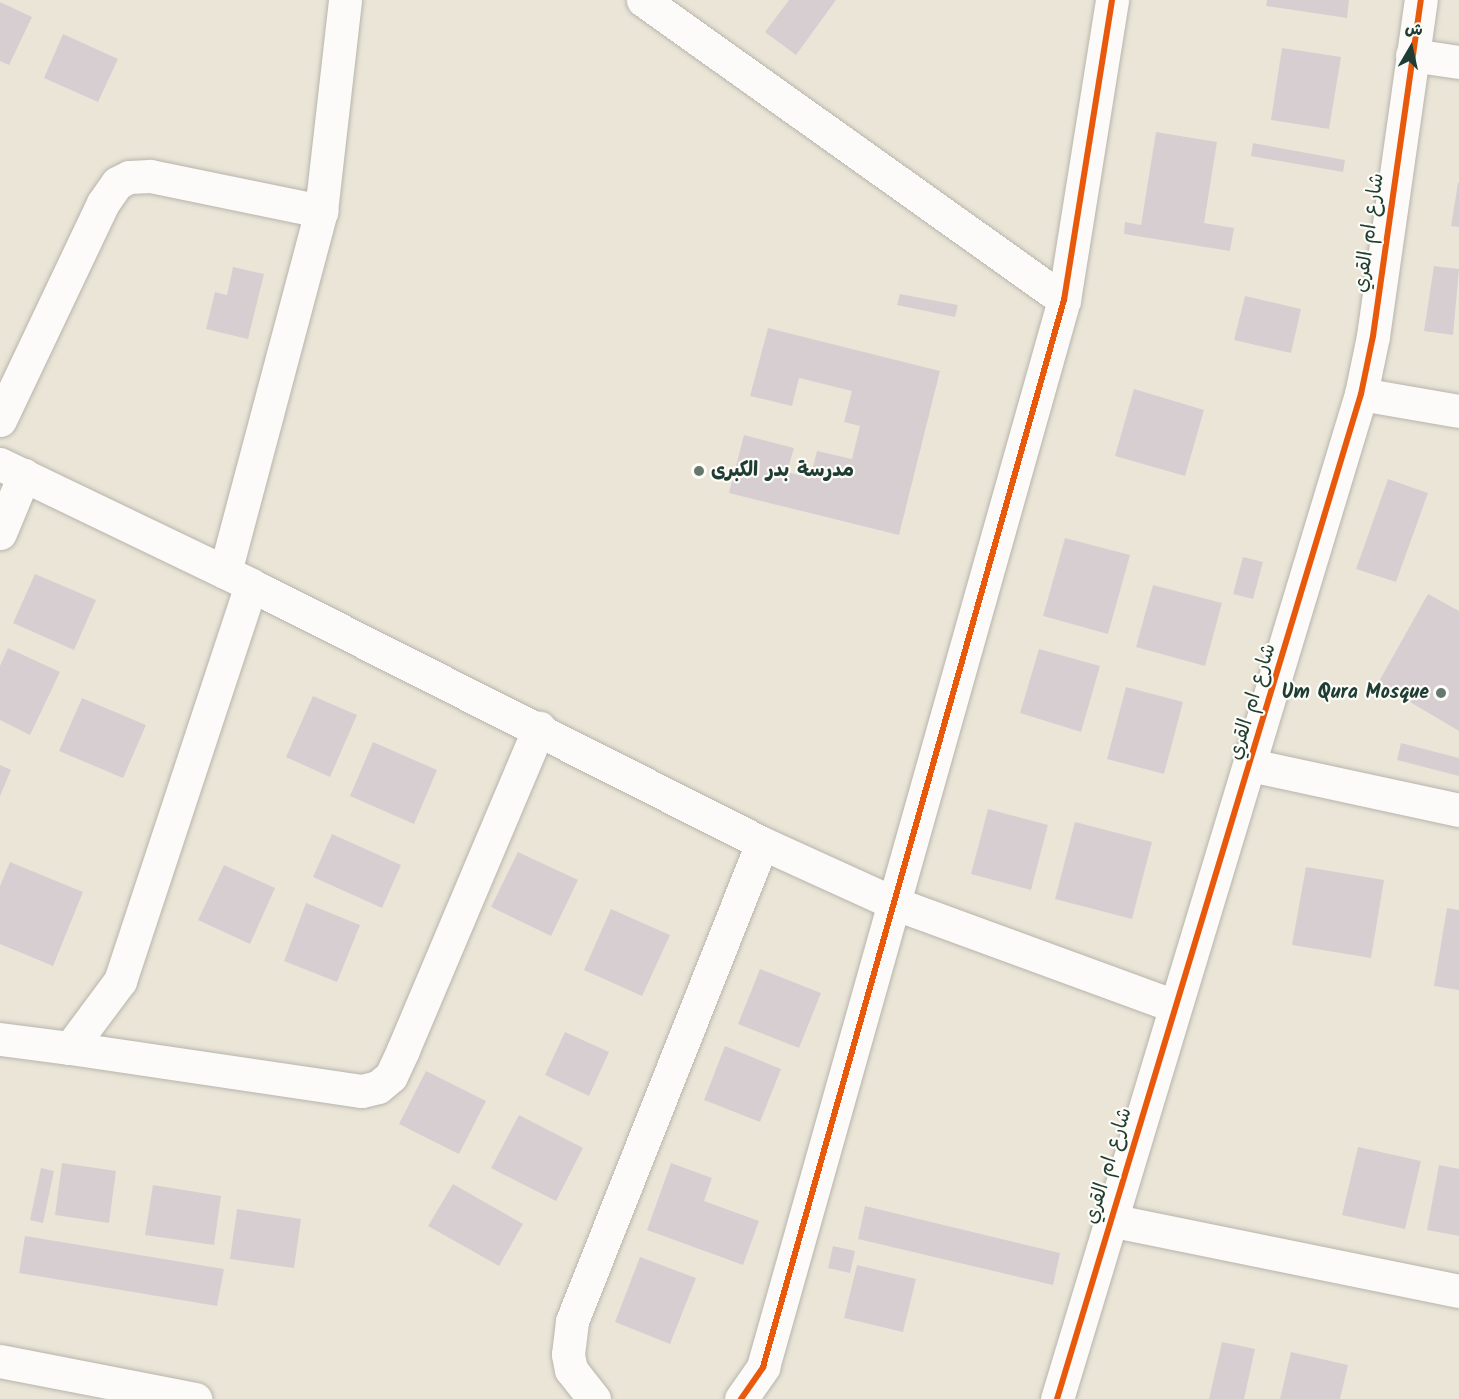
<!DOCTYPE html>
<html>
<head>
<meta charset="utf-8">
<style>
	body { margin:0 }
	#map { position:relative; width:1459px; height:1399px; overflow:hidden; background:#ebe5d8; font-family:Kalam,"Playpen Sans Arabic",sans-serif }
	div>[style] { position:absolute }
	.building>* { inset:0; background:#d7ced2 }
	.roads { filter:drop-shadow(0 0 2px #b6b5ab) drop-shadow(0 0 2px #b6b5ab) }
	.minor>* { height:33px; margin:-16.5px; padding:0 16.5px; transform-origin:16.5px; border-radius:16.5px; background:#fcfbf9 }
	.tertiary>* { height:33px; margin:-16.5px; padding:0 16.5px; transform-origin:16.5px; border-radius:16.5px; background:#fcfbf9 }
	.primary>* { height:33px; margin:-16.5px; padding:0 16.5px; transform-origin:16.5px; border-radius:16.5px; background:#fcfbf9 }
	.cycleway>* { height:6px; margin:-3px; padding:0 3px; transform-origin:3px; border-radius:3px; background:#e8590c }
	.dots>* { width:16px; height:16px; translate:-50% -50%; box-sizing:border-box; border:3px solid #fdfcf7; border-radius:50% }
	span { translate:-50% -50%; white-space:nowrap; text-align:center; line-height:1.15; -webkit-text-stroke:4.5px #fdfcf7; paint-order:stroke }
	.street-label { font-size:20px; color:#1f3d34 }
	.poi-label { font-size:20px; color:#1f3d34; font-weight:700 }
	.left { translate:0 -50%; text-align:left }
	.right { translate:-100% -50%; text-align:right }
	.north { position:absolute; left:1381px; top:18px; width:60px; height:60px; -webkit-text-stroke:4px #fdfcf7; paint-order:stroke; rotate:9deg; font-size:16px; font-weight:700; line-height:24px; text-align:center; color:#1f3d34 }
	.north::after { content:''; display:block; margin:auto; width:21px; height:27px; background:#1f3d34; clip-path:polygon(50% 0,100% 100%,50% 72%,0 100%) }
</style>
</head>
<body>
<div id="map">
	<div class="building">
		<i style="clip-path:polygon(789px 0,836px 0,796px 55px,765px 32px)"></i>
		<i style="clip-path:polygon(1267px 0,1349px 0,1347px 18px,1266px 6px)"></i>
		<i style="clip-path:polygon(0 2px,32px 17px,9px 65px,0 61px)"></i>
		<i style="clip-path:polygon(63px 34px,118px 59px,98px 102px,44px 78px)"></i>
		<i style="clip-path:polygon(1282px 48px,1341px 57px,1329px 129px,1271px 120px)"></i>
		<i style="clip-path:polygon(1156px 132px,1217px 142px,1204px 223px,1234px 228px,1230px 251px,1124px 234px,1125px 222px,1141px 225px)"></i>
		<i style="clip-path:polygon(1253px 143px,1345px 160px,1343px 172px,1251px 156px)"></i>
		<i style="clip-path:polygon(1458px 183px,1459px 183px,1459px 227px,1451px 226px)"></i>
		<i style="clip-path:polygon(1434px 266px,1459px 269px,1453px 335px,1424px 331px)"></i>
		<i style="clip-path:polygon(233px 267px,264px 274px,248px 339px,206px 329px,215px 292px,227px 295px)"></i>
		<i style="clip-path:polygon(900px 294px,958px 305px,955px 317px,897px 305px)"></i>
		<i style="clip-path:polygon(1245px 296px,1301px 309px,1291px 353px,1234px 340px)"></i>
		<i style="clip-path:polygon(768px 328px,940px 371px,899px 535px,729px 493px,744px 435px,794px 448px,787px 472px,810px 478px,817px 451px,852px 459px,860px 426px,844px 422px,852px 391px,799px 378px,792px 406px,750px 396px)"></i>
		<i style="clip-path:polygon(1134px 389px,1204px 410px,1185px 476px,1115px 456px)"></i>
		<i style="clip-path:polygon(1388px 479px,1428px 493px,1396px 582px,1356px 569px)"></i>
		<i style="clip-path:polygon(1065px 538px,1130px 555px,1108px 634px,1043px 616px)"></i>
		<i style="clip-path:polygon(1243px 557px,1263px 562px,1253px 599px,1233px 594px)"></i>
		<i style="clip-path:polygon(35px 574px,96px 600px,74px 650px,13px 623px)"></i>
		<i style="clip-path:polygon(1153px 585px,1222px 603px,1205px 666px,1136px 647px)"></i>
		<i style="clip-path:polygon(1428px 594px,1459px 611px,1459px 731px,1378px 683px)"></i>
		<i style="clip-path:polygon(8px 648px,60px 672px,30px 735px,0 720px,0 666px)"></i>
		<i style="clip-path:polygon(1039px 649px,1100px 666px,1081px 732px,1020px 713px)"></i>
		<i style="clip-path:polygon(1126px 687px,1183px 702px,1164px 774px,1107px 759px)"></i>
		<i style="clip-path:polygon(313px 696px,357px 715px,330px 777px,286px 757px)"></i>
		<i style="clip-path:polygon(82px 698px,146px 725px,123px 778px,59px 751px)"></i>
		<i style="clip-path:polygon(373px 742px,437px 770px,414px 824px,350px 796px)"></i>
		<i style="clip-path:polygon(1401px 743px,1459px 758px,1459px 776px,1397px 760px)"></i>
		<i style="clip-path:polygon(0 765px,11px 770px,0 796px)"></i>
		<i style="clip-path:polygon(988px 809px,1048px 825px,1031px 890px,971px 874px)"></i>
		<i style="clip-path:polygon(1075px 822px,1152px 842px,1132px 919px,1055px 899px)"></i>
		<i style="clip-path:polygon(332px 834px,401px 865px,382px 908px,313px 877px)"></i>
		<i style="clip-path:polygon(518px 852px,578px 880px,551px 936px,491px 907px)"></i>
		<i style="clip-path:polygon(10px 862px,83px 892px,53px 966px,0 944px,0 886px)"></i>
		<i style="clip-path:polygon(224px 865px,275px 888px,250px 944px,198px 920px)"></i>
		<i style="clip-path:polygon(1306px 867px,1384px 880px,1371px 958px,1292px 945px)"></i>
		<i style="clip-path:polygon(306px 903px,360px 925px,337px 982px,284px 961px)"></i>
		<i style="clip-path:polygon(1447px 908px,1459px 910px,1459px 990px,1434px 986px)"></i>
		<i style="clip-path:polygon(611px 909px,670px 935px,642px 996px,584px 970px)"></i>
		<i style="clip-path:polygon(760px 969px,821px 993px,799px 1048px,738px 1024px)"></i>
		<i style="clip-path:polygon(565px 1032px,609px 1052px,589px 1096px,545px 1075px)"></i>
		<i style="clip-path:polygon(725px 1046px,781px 1069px,760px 1122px,704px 1100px)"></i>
		<i style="clip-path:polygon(426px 1071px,486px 1101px,459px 1154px,399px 1124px)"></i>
		<i style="clip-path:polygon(519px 1115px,583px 1148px,556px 1201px,491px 1168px)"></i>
		<i style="clip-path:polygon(1358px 1147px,1421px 1161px,1405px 1229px,1342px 1215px)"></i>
		<i style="clip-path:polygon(62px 1163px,116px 1171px,109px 1223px,55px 1215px)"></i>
		<i style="clip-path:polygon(671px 1163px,712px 1178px,704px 1201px,759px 1221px,743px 1265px,647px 1230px)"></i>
		<i style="clip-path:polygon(1439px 1165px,1459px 1169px,1459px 1236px,1427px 1230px)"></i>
		<i style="clip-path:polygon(41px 1168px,54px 1171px,43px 1223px,30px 1220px)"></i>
		<i style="clip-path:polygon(453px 1184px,523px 1224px,499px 1266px,428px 1226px)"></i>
		<i style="clip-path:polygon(153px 1185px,221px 1196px,214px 1245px,145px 1235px)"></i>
		<i style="clip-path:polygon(865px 1206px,1060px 1253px,1053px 1285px,858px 1239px)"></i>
		<i style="clip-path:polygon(237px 1209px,301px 1219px,294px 1268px,230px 1259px)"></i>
		<i style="clip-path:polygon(25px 1236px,224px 1269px,217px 1306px,19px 1273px)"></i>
		<i style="clip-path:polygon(833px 1246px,855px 1251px,850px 1273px,828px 1268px)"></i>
		<i style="clip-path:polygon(640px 1257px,696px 1278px,670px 1344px,615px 1322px)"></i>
		<i style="clip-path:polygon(857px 1265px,916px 1279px,903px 1332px,844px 1318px)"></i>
		<i style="clip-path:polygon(1222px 1342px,1255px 1349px,1244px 1399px,1209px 1399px)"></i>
		<i style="clip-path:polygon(1291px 1352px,1348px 1365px,1340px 1399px,1280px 1399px)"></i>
	</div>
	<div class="roads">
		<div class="minor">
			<i style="left:643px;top:0;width:517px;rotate:35.47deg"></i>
			<i style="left:1412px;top:55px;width:48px;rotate:8.5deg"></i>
			<i style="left:1361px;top:394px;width:99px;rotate:9.8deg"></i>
			<i style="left:0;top:420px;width:240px;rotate:-64.6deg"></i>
			<i style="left:103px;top:203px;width:24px;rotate:-55deg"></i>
			<i style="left:117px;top:183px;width:13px;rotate:-27deg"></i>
			<i style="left:129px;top:177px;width:21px;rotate:-3deg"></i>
			<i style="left:150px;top:176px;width:175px;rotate:11.6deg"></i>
			<i style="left:0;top:464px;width:279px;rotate:25.7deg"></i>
			<i style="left:251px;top:585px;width:572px;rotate:26.79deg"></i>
			<i style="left:762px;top:843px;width:147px;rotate:24.5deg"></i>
			<i style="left:896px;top:904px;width:296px;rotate:20.1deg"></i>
			<i style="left:0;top:533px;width:63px;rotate:-67.5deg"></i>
			<i style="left:225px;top:572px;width:374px;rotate:-75.1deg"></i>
			<i style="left:321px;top:211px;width:212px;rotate:-83.5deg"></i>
			<i style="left:1251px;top:765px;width:213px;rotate:12.2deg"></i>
			<i style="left:0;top:1039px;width:71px;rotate:7.3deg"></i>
			<i style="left:70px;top:1048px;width:84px;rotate:-53.3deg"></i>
			<i style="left:120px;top:981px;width:417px;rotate:-71.7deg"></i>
			<i style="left:70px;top:1048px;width:295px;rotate:8.4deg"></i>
			<i style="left:362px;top:1091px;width:16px;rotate:-14deg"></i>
			<i style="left:378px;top:1087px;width:17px;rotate:-40deg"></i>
			<i style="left:391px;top:1076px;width:29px;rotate:-65deg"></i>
			<i style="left:403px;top:1050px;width:350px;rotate:-67.1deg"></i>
			<i style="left:1110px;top:1220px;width:356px;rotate:11.5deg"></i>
			<i style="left:594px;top:1399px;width:37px;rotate:-128deg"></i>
			<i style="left:571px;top:1370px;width:16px;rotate:-101deg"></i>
			<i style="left:568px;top:1354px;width:33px;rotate:-83deg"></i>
			<i style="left:572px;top:1321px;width:514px;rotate:-68.32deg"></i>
			<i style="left:741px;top:1399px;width:39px;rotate:-55deg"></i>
			<i style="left:763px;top:1367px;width:1109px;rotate:-74.25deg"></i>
			<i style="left:1064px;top:300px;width:304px;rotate:-80.9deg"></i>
		</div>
		<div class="tertiary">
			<i style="left:1057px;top:1399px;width:1050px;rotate:-73.17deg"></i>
			<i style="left:1361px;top:394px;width:59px;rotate:-78.3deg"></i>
			<i style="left:1373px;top:336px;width:339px;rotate:-81.9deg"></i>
		</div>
		<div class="primary">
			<i style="left:0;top:1361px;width:199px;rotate:11deg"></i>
		</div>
	</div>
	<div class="cycleway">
		<i style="left:741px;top:1399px;width:39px;rotate:-55deg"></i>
		<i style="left:763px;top:1367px;width:1109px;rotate:-74.25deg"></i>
		<i style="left:1064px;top:300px;width:304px;rotate:-80.9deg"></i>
		<i style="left:1057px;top:1399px;width:1050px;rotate:-73.17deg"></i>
		<i style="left:1361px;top:394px;width:59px;rotate:-78.3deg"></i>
		<i style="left:1373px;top:336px;width:339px;rotate:-81.9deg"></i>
	</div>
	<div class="dots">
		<i style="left:699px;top:471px;background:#66786d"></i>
		<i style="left:1441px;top:693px;background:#66786d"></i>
	</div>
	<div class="street-label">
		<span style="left:1370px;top:233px;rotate:-82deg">شارع ام القري</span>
		<span style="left:1253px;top:702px;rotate:-73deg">شارع ام القري</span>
		<span style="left:1109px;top:1166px;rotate:-73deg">شارع ام القري</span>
	</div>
	<div class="poi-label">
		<span class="left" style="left:711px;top:471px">مدرسة بدر الكبرى</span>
		<span class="right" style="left:1429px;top:693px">Um Qura Mosque</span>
	</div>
	<div class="north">ش</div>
</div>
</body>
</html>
